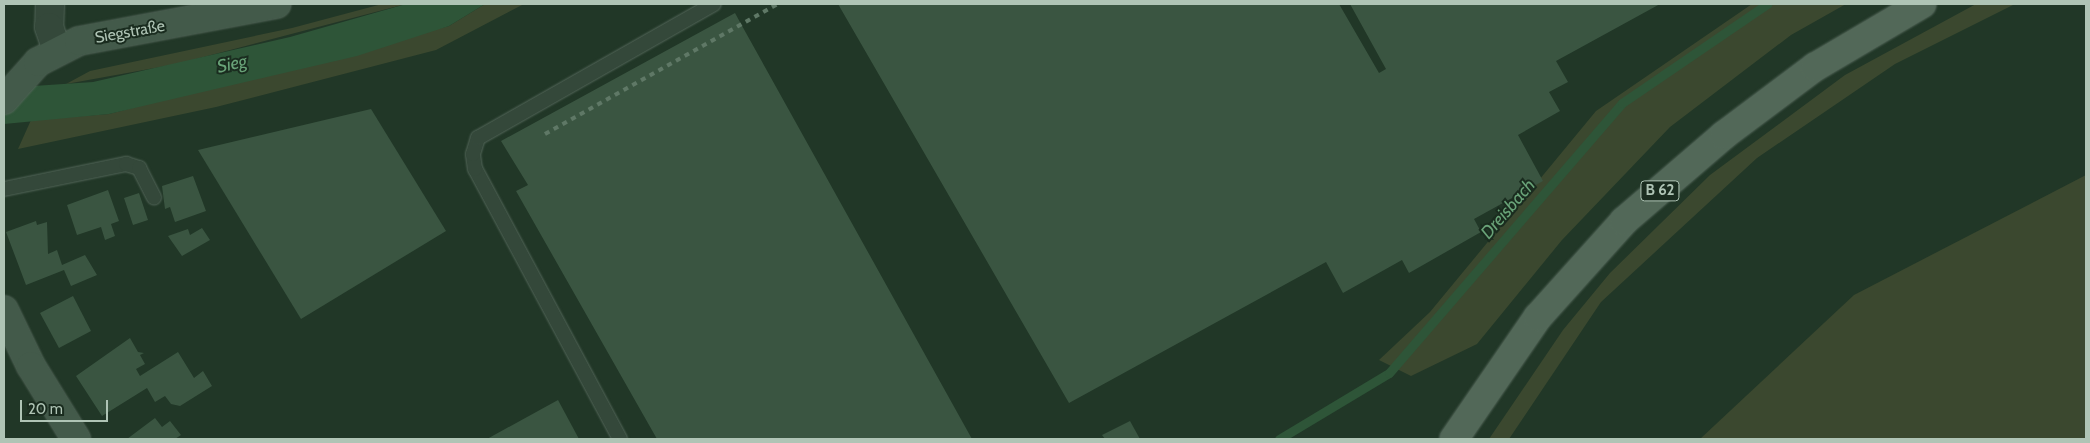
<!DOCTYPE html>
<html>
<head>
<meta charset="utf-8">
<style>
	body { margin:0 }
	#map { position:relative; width:2090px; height:443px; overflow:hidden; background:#213727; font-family:Cabin,sans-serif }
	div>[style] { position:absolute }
	.green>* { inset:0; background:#3b482f }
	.water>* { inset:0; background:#2e5538 }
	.stream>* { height:9px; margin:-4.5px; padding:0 4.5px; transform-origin:4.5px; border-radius:4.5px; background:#2e5538 }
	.building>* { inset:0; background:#3a5541 }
	.roads { filter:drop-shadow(0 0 1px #526558) drop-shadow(0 0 1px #526558) }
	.lane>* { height:14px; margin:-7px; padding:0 7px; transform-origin:7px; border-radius:7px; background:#34483a }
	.street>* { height:28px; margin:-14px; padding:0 14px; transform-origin:14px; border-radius:14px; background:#34483a }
	.secondary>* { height:28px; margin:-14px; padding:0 14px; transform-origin:14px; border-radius:14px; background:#435a4a }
	.primary>* { height:28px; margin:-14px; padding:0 14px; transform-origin:14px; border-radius:14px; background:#526858 }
	.rail>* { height:4px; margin-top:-2px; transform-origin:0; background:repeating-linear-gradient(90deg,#5f7866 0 5px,transparent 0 10px) }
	span { translate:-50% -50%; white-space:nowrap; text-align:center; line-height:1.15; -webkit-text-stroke:4px #1a2c1f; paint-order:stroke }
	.shield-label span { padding:1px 4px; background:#1a2c1f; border:1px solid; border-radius:4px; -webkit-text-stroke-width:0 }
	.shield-label { font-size:15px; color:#afc4b5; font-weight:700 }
	.street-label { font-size:16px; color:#afc4b5 }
	.water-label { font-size:18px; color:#69a378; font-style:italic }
	.frame { position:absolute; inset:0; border:5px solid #afc4b5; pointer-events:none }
	.scale { position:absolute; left:20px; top:400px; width:88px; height:22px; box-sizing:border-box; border:2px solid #afc4b5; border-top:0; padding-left:6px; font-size:15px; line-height:18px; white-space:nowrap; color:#afc4b5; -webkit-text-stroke:4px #1a2c1f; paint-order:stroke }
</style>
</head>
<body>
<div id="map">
	<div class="green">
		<i style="clip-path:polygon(382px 4px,406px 4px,177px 64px,66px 84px,90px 71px,292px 28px)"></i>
		<i style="clip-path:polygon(485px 4px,524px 4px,436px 50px,216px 107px,18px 149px,31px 120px,109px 114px,449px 26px)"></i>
		<i style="clip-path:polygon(1752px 4px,1846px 4px,1791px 35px,1670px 127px,1562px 240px,1477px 344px,1411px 376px,1379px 360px,1430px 312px,1596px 111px)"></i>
		<i style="clip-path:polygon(1976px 4px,2015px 4px,1895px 64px,1757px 158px,1601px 302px,1509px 439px,1489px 439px,1563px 330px,1610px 273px,1710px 175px,1845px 75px)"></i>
		<i style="clip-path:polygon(2086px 175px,2086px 439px,1700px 439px,1854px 295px)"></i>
	</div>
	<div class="water">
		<i style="clip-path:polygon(406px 4px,485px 4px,449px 26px,357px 56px,109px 114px,4px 124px,4px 88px,93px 82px,290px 37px)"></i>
	</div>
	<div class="stream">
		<i style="left:1279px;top:439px;width:128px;rotate:-31deg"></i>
		<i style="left:1389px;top:373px;width:357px;rotate:-49.2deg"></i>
		<i style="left:1622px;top:103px;width:176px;rotate:-34.3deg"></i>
	</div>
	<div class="building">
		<i style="clip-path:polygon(838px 4px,1339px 4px,1379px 73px,1386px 69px,1350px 4px,1660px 4px,1556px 61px,1568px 82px,1549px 92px,1560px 111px,1518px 135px,1543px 181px,1474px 219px,1481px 232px,1409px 273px,1402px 260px,1343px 293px,1326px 262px,1069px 403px)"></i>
		<i style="clip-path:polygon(735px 13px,741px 24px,972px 439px,657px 439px,516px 191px,528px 185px,501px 141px)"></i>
		<i style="clip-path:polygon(371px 109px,446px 231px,301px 319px,198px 150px)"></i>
		<i style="clip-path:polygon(193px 176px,206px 211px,175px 222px,170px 207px,165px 209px,162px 186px)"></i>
		<i style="clip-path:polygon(108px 190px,119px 221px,111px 224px,115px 236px,105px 240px,101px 227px,77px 235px,67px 205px)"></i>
		<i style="clip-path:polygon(139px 193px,148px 220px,133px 225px,124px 198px)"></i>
		<i style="clip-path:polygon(36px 221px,37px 225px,47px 222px,48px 254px,57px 250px,62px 265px,85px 255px,97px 275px,71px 286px,64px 270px,26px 285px,6px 232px)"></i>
		<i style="clip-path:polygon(202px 228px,210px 240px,182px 256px,168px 236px,188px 229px,190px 235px)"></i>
		<i style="clip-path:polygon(73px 296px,91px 331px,59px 348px,40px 313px)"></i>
		<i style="clip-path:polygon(130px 338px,138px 352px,144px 353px,140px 355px,145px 364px,136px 369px,140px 376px,178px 352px,194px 378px,203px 371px,212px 386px,180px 406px,171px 404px,165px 396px,155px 402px,147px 388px,102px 416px,76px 376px)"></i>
		<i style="clip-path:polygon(558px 400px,579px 439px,487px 439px)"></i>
		<i style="clip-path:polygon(155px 418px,162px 427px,170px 421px,181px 435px,175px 439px,127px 439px)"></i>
		<i style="clip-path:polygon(1130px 421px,1140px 439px,1105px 439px,1102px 435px)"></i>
	</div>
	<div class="roads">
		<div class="lane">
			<i style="left:4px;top:189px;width:125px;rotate:-11.6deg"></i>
			<i style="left:126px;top:164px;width:14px;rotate:17deg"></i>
			<i style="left:139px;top:168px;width:33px;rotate:63deg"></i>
			<i style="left:620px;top:439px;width:306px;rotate:-118.2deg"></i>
			<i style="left:475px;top:169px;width:15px;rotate:-98deg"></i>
			<i style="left:473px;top:154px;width:17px;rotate:-73deg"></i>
			<i style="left:478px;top:138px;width:271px;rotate:-29.6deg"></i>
		</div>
		<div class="street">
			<i style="left:50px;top:4px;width:23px;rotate:92deg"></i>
			<i style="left:49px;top:27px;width:24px;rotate:71deg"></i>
		</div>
		<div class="secondary">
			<i style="left:4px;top:100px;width:51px;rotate:-48.2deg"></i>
			<i style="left:38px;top:62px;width:46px;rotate:-27.1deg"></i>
			<i style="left:79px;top:41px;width:201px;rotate:-10.6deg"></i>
			<i style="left:4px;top:310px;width:62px;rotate:64.3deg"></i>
			<i style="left:31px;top:366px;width:86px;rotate:58.3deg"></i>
		</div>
		<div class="primary">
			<i style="left:1454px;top:439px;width:148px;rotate:-55.5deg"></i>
			<i style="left:1538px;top:317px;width:129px;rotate:-48.1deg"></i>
			<i style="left:1624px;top:221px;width:132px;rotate:-40.7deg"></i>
			<i style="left:1724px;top:135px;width:114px;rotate:-36.8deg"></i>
			<i style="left:1815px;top:67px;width:124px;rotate:-30.5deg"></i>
		</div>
	</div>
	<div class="rail">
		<i style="left:545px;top:134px;width:267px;rotate:-29.2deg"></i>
	</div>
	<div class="shield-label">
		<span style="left:1660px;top:191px">B 62</span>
	</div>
	<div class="street-label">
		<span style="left:130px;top:32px;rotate:-10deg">Siegstraße</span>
	</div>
	<div class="water-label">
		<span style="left:232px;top:64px;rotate:-12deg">Sieg</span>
		<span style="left:1508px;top:209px;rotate:-49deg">Dreisbach</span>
	</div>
	<div class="frame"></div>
	<div class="scale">20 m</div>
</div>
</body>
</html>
